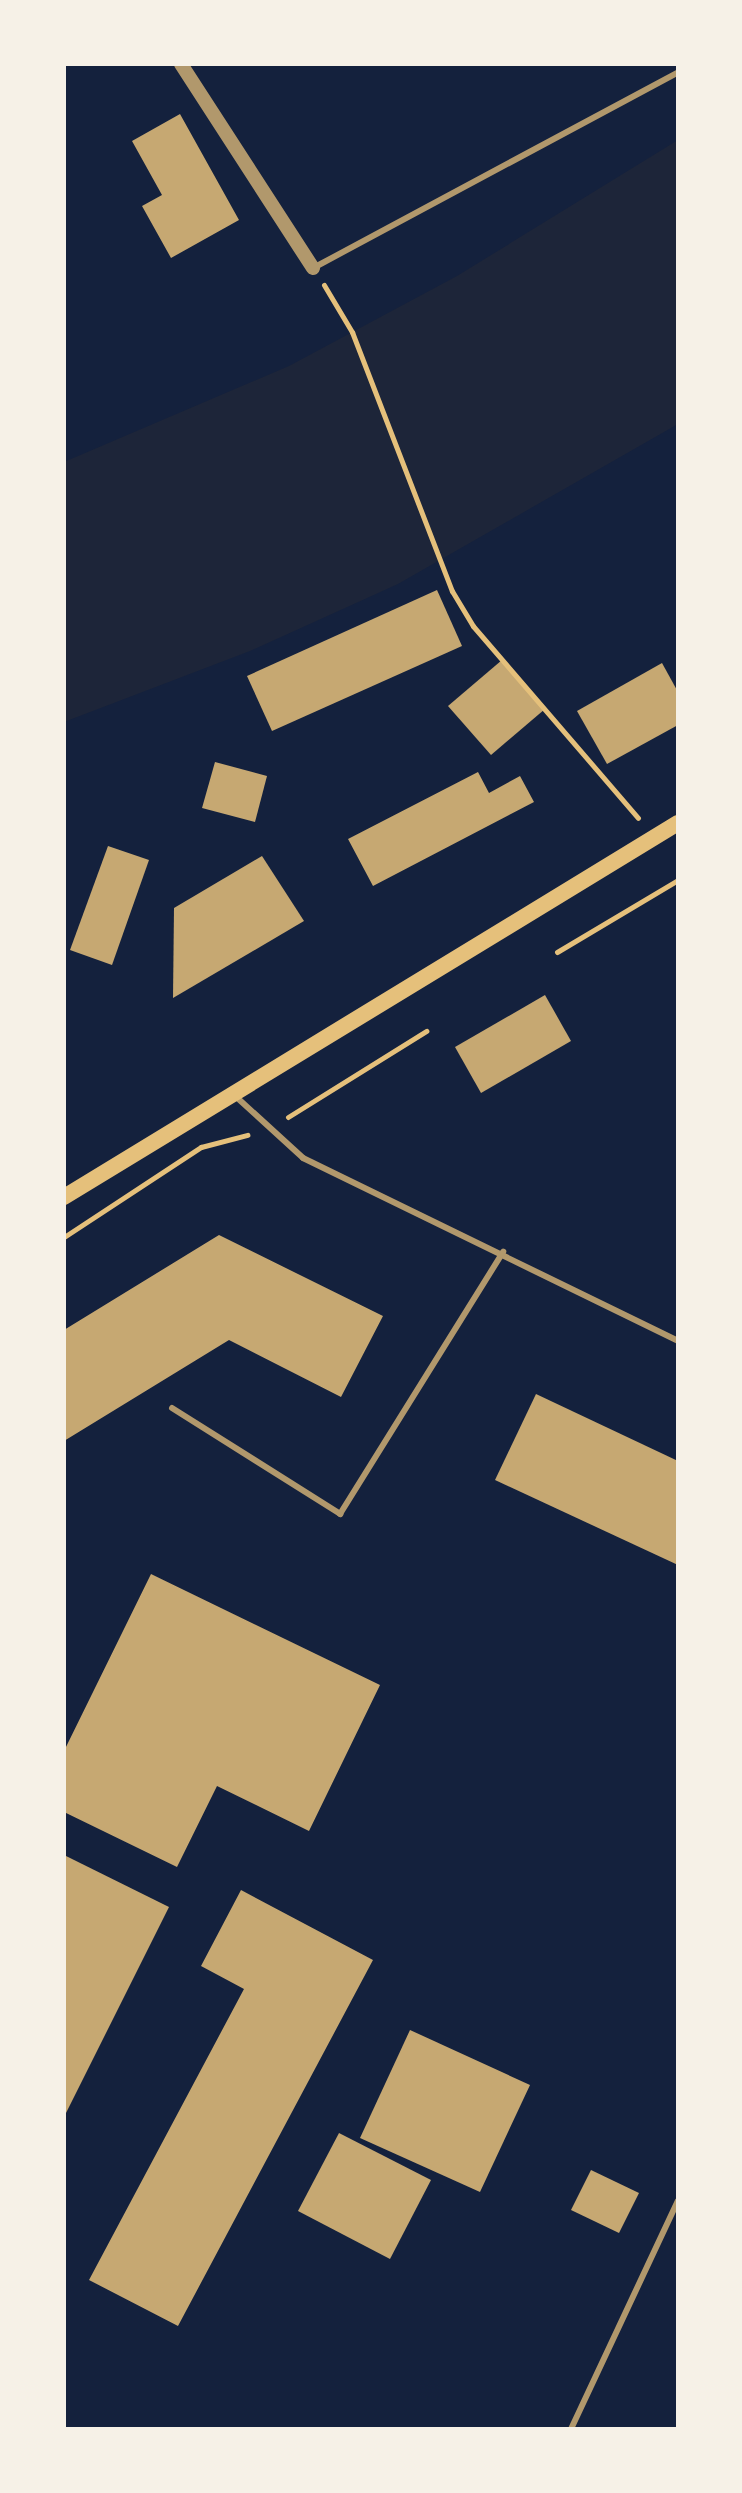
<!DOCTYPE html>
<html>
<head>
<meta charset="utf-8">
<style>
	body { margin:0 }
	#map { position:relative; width:742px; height:2493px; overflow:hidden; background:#14213d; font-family:"Nunito Sans",sans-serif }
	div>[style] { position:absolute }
	.green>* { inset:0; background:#1d2539 }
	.building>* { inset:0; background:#c6a872 }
	.path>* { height:5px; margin:-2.5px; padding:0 2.5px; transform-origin:2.5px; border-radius:2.5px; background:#e5c07b }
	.service>* { height:6px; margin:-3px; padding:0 3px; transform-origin:3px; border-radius:3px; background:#b1986c }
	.tertiary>* { height:14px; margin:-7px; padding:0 7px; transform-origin:7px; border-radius:7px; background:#b1986c }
	.secondary>* { height:16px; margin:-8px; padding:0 8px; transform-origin:8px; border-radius:8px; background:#e5c07b }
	span { translate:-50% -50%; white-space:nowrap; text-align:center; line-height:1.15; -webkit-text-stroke:8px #f6f1e7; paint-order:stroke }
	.frame { position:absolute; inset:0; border:66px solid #f6f1e7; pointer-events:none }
</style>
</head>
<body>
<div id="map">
	<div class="green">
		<i style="clip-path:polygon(678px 140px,678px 424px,398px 584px,250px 651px,64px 722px,64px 462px,289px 366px,457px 276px)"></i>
	</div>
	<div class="building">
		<i style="clip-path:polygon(180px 114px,239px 220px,171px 258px,142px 206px,162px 195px,132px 141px)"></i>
		<i style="clip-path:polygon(437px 590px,462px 646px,272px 731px,247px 676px)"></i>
		<i style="clip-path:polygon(502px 660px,545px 709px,491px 755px,448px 706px)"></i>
		<i style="clip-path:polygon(662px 663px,678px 692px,678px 725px,607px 764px,577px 711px)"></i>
		<i style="clip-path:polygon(215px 762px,267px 776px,255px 822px,202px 808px)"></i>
		<i style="clip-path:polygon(478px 772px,489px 793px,520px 776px,534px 802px,373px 886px,348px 839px)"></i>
		<i style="clip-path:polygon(108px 846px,149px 860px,112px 965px,70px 950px)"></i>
		<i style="clip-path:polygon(262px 856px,304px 921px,173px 998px,174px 908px)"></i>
		<i style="clip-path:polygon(545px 995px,571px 1041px,481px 1093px,455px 1047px)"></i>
		<i style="clip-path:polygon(219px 1235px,383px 1316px,341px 1397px,229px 1340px,64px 1441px,64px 1330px)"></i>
		<i style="clip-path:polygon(536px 1394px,678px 1461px,678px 1565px,495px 1480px)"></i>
		<i style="clip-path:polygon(151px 1574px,380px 1685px,309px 1831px,217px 1786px,177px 1867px,64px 1812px,64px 1751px)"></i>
		<i style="clip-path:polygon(64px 1855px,169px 1907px,64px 2117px)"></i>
		<i style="clip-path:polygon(241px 1890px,373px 1960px,178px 2326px,89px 2280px,244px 1989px,201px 1966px)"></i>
		<i style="clip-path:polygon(410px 2030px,530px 2085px,480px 2192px,360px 2138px)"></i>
		<i style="clip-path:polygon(339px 2133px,431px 2180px,390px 2259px,298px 2211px)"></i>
		<i style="clip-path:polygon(591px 2170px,639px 2193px,619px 2233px,571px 2210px)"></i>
	</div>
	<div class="path">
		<i style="left:324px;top:285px;width:55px;rotate:59.2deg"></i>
		<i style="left:352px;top:332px;width:278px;rotate:68.9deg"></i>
		<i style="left:452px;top:591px;width:41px;rotate:59deg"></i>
		<i style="left:473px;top:626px;width:253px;rotate:49.3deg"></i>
		<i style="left:557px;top:952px;width:141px;rotate:-30.8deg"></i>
		<i style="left:288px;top:1117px;width:163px;rotate:-31.9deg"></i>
		<i style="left:64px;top:1237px;width:164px;rotate:-33.3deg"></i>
		<i style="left:201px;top:1147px;width:48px;rotate:-14.6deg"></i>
	</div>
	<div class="service">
		<i style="left:315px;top:267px;width:412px;rotate:-28.2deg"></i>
		<i style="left:233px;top:1094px;width:95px;rotate:42.4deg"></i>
		<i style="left:303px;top:1158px;width:417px;rotate:26deg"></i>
		<i style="left:172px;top:1408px;width:199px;rotate:32.2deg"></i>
		<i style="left:340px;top:1514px;width:309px;rotate:-58.1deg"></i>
		<i style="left:571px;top:2429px;width:252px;rotate:-64.9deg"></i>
	</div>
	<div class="tertiary">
		<i style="left:181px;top:64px;width:243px;rotate:57.1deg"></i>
	</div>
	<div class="secondary">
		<i style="left:64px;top:1197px;width:719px;rotate:-31.35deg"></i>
	</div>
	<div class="frame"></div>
</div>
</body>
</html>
